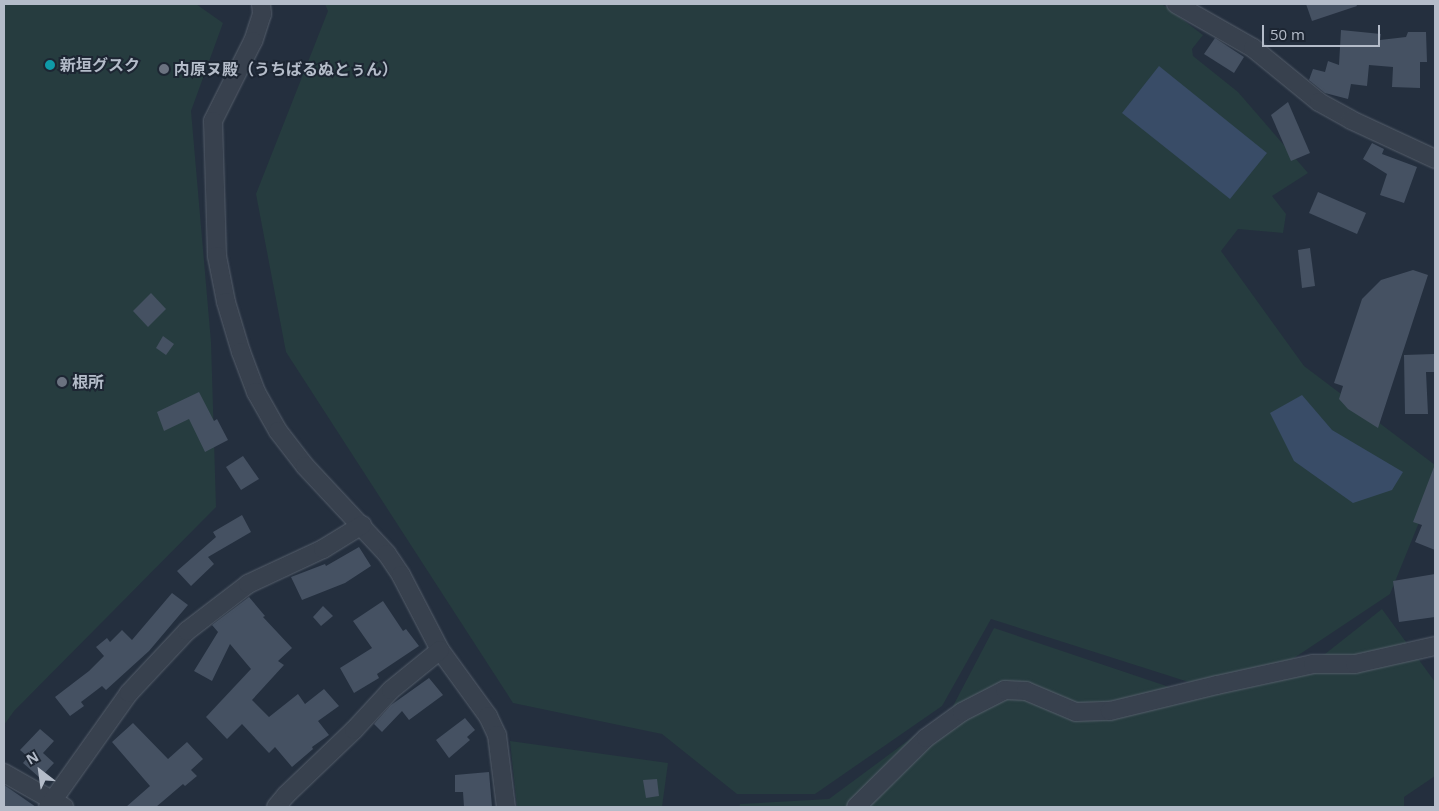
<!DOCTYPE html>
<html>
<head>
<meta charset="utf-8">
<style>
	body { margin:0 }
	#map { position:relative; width:1439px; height:811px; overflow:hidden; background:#242f3e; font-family:"Open Sans","Noto Sans JP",sans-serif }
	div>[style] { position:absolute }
	.green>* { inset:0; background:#263c3f }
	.water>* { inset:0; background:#394c67 }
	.building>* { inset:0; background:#455162 }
	.roads { filter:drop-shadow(0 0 1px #565f6c) drop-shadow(0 0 1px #565f6c) }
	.street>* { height:18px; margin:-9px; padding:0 9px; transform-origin:9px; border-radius:9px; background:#38414e }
	.dots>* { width:14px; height:14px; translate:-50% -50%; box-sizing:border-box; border:2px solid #1d2633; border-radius:50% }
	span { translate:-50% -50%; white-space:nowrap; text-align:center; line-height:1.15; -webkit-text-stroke:4px #1d2633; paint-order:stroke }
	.poi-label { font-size:16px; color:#b4bcc9; font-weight:700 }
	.left { translate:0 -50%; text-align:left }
	.frame { position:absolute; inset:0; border:5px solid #b4bcc9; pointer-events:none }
	.north { position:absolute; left:15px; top:746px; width:50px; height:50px; -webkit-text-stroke:4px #1d2633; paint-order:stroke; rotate:330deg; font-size:14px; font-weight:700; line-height:20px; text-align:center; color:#b4bcc9 }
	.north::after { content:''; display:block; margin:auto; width:18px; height:22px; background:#b4bcc9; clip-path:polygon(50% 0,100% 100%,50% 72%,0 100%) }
	.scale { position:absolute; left:1262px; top:25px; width:118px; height:22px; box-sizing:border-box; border:2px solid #b4bcc9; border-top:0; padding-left:6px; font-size:15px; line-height:18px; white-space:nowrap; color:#b4bcc9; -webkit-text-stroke:4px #1d2633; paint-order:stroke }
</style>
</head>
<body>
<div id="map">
	<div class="green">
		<i style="clip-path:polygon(4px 4px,196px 4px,223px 23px,191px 111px,211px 342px,216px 507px,14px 711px,4px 725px)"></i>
		<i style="clip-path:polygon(325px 4px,1162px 4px,1203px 35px,1192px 49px,1193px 56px,1238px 92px,1308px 173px,1272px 196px,1286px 214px,1283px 233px,1238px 229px,1221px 251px,1304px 366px,1435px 465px,1435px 483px,1390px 594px,1285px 664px,1198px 685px,991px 619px,942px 706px,815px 794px,737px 794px,662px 734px,513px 703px,286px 352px,256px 194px,328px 11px)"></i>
		<i style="clip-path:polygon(1382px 609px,1435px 682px,1435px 776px,1404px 797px,1404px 807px,739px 807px,740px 804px,829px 799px,952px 708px,994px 628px,1199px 697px,1325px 654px)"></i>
		<i style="clip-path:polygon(510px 741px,668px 763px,662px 807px,517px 807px)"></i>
	</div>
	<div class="water">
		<i style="clip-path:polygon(1159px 66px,1267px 153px,1230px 199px,1122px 113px)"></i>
		<i style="clip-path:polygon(1302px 395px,1332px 430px,1403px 472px,1392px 490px,1353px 503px,1294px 461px,1270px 413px)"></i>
	</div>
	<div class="building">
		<i style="clip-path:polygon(1306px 4px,1356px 4px,1357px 6px,1312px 21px)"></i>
		<i style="clip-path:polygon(1341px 30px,1381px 34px,1380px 40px,1406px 37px,1408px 32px,1426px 32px,1427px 62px,1420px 62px,1420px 88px,1392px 87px,1393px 67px,1369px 65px,1367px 86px,1351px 84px,1348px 99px,1325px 93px,1309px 80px,1313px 69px,1325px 72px,1328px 61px,1339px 65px)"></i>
		<i style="clip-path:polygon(1215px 38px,1244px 57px,1234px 73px,1204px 54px)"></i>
		<i style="clip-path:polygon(1288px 102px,1310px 153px,1291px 161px,1271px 115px)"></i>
		<i style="clip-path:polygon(1372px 143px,1384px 149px,1382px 154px,1417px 167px,1404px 203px,1380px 195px,1387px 174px,1363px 159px)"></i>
		<i style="clip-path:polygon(1318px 192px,1366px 213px,1357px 234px,1309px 213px)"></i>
		<i style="clip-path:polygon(1310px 248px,1315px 286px,1302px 288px,1298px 250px)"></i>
		<i style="clip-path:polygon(1413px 270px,1428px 275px,1378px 428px,1348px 409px,1339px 399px,1343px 386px,1334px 383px,1362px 299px,1381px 280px)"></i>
		<i style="clip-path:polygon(151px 293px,166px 309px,148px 327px,133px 311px)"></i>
		<i style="clip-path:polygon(163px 336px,174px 344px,166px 355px,156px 348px)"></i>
		<i style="clip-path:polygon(1434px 354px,1435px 372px,1426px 372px,1428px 414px,1405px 414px,1404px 355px)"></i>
		<i style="clip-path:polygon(199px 392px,214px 421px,217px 419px,228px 440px,205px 452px,189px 419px,164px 431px,157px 412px)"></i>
		<i style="clip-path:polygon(243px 456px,259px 479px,241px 490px,226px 467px)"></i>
		<i style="clip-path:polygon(1434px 467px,1435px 467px,1435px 550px,1415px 542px,1422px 525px,1413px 522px)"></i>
		<i style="clip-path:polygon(242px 515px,251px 532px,208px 557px,214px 564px,191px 586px,177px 571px,216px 537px,213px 532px)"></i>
		<i style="clip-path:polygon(359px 547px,371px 566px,345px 583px,302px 600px,291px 577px,325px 564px,326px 566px)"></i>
		<i style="clip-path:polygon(1435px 574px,1435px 617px,1399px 622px,1393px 581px)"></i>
		<i style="clip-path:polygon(172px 593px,188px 605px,149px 651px,106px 690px,102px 686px,81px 702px,84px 706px,70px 716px,55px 697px,89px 671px,104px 656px,96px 647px,107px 638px,110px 642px,122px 630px,132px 640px)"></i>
		<i style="clip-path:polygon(249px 597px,265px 616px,263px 617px,292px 648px,278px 661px,284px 665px,252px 700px,269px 717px,298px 694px,305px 704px,324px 689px,339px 706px,318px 721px,329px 735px,312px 747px,313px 749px,292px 767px,275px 747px,269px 753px,242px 724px,227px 739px,206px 717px,251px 669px,230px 644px,212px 681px,194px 671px,218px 632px,212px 625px)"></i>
		<i style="clip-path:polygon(383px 601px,403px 631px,406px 629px,419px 646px,377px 674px,379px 678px,354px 693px,340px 668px,372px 648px,353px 621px)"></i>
		<i style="clip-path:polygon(323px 606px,333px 616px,321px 626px,313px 617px)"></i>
		<i style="clip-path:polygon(429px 678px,443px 695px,409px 720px,402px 711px,382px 732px,374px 724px,391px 705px)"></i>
		<i style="clip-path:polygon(465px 718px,475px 730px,467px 737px,470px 740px,449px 758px,436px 740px)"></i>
		<i style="clip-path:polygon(133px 723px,168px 759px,187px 742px,203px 759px,191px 770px,197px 776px,185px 786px,183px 784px,156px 807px,126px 807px,150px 786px,112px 742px)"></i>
		<i style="clip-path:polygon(40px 729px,54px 741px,43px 753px,54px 763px,40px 778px,23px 763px,28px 757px,20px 750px)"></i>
		<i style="clip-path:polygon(489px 772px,492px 807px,464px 807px,463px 792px,455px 792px,455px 775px)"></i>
		<i style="clip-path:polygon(657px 779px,659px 796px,646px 798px,643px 780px)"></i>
		<i style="clip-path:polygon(4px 785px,10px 789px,36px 807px,4px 807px)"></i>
	</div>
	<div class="roads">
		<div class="street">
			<i style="left:261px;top:4px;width:10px;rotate:84deg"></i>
			<i style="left:262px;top:14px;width:28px;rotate:108deg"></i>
			<i style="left:253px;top:41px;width:89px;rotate:116.6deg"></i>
			<i style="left:213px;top:121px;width:135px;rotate:88.3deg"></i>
			<i style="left:217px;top:256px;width:47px;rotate:78.9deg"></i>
			<i style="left:226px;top:302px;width:52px;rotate:73.3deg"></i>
			<i style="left:241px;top:352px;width:43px;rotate:69.4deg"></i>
			<i style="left:256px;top:392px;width:45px;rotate:60.6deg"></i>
			<i style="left:278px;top:431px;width:44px;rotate:52.4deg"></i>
			<i style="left:305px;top:466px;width:120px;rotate:47deg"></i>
			<i style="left:387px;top:554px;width:25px;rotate:56deg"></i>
			<i style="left:401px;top:575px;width:85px;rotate:62.5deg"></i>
			<i style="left:440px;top:650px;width:82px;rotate:54deg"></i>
			<i style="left:488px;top:716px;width:21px;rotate:65deg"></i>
			<i style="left:497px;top:735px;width:73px;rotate:82.9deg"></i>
			<i style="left:1176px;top:4px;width:89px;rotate:29.7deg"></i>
			<i style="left:1253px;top:48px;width:85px;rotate:39.3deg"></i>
			<i style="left:1319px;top:102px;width:37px;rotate:29deg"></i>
			<i style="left:1351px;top:120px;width:93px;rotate:24.9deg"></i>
			<i style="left:4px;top:773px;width:69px;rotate:29.5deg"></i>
			<i style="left:48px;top:807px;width:140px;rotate:-54.6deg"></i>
			<i style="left:129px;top:693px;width:85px;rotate:-46.9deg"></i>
			<i style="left:187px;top:631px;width:77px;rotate:-37.6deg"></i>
			<i style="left:248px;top:584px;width:83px;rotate:-25deg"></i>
			<i style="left:323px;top:549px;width:46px;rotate:-31.6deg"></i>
			<i style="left:276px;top:807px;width:16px;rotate:-50deg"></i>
			<i style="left:286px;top:795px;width:94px;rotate:-43.7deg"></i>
			<i style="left:354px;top:730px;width:54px;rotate:-47.2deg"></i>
			<i style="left:391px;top:690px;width:63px;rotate:-39.2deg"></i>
			<i style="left:856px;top:807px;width:98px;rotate:-44.6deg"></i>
			<i style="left:926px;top:738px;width:44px;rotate:-35.8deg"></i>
			<i style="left:962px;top:712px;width:48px;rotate:-27.1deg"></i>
			<i style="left:1005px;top:690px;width:21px;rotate:3deg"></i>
			<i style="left:1026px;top:691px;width:54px;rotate:22.8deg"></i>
			<i style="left:1076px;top:712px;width:34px;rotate:-2deg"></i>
			<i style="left:1110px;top:711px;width:110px;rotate:-13.7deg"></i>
			<i style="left:1217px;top:685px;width:98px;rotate:-12.3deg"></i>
			<i style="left:1313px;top:664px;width:42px"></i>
			<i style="left:1355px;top:664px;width:82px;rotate:-12.7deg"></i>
		</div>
	</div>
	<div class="dots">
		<i style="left:50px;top:65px;background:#0f9aa8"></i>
		<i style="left:164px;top:69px;background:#6b7280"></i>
		<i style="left:62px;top:382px;background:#6b7280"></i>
	</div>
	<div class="poi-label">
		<span class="left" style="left:60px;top:65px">新垣グスク</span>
		<span class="left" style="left:174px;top:69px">内原ヌ殿（うちばるぬとぅん）</span>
		<span class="left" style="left:72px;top:382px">根所</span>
	</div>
	<div class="frame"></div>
	<div class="north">N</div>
	<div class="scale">50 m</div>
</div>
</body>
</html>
